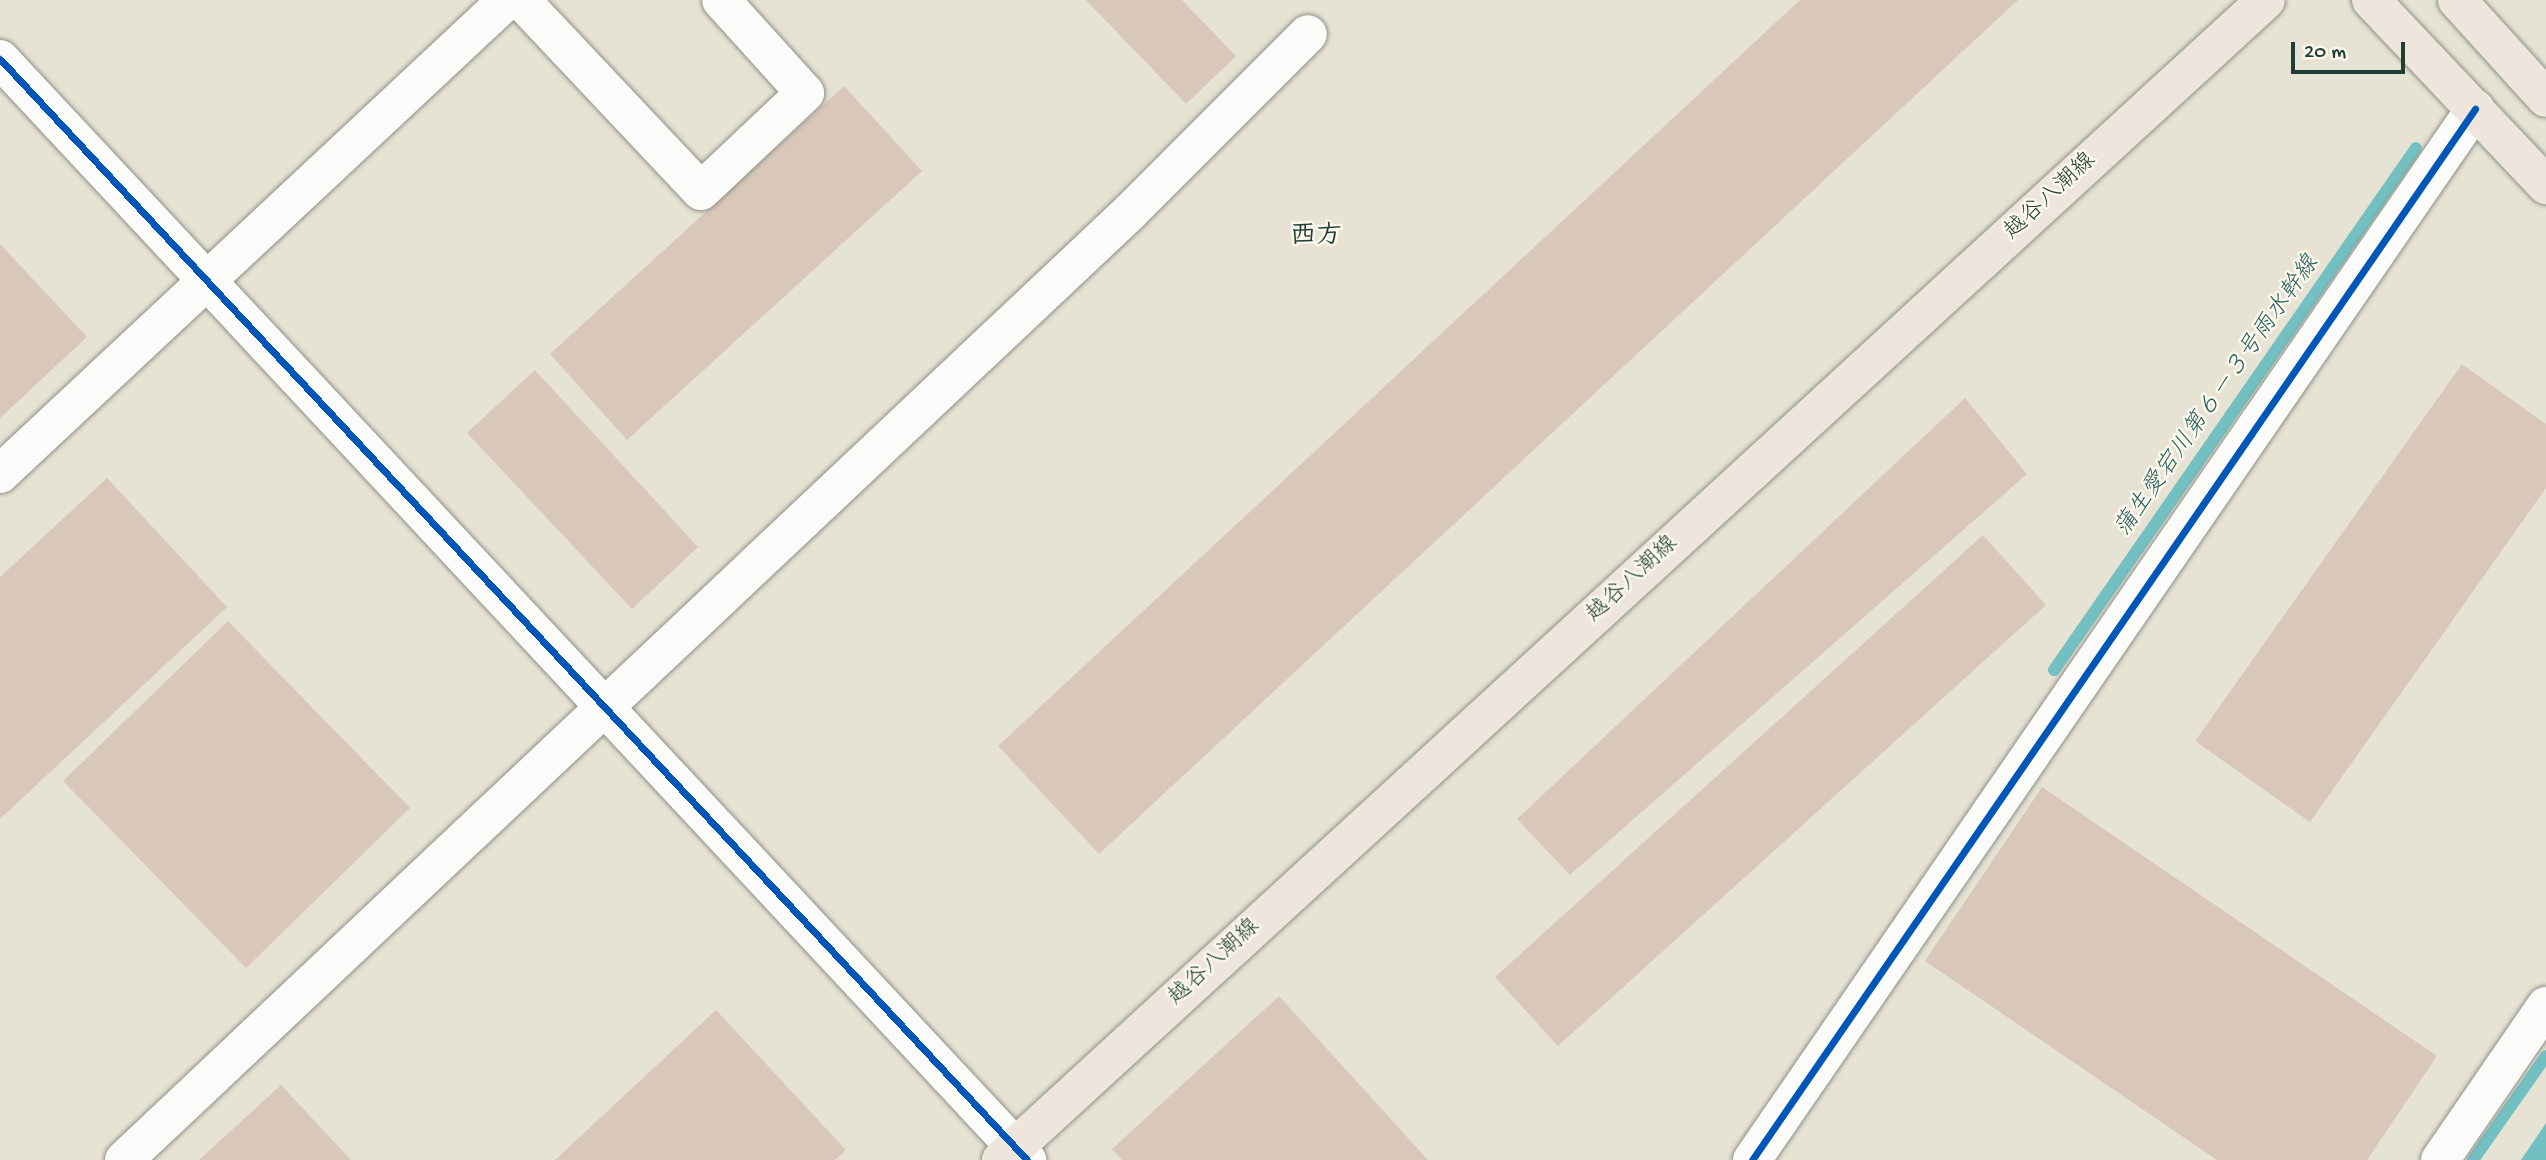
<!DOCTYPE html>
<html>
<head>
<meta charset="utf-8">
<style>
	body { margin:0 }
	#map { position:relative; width:2546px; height:1160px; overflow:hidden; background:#e7e3d4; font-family:"Gochi Hand","Klee One",sans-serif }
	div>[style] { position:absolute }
	.water>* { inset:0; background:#73c0c2 }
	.stream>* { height:12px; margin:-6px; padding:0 6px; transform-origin:6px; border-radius:6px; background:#73c0c2 }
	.building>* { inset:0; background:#d9c8b9 }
	.roads { filter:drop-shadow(0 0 2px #8e9188) drop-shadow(0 0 2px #8e9188) }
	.minor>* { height:38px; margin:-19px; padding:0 19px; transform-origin:19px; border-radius:19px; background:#fbfbf9 }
	.major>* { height:38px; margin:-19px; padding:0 19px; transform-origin:19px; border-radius:19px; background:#eee6dd }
	.cycleway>* { height:7px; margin:-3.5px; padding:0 3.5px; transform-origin:3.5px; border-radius:3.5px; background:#0057b8 }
	span { translate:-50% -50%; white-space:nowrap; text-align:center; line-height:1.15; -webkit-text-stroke:5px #fbf7ec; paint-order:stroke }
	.street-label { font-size:23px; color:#1f3d34 }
	.water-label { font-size:24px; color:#29605c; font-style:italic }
	.quarter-label { font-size:26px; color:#1f3d34; font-weight:700 }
	.scale { position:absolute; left:2291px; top:42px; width:114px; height:32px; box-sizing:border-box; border:4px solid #1f3d34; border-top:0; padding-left:9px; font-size:21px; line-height:24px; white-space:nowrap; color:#1f3d34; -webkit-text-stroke:5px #fbf7ec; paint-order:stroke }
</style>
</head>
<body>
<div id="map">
	<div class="water">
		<i style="clip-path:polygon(2546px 1123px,2546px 1160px,2521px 1160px)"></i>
	</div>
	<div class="stream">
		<i style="left:2054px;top:670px;width:635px;rotate:-55.26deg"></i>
		<i style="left:2473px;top:1160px;width:127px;rotate:-54.9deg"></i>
	</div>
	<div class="building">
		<i style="clip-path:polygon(1086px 0,1182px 0,1236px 56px,1186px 104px)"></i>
		<i style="clip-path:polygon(1800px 0,2018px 0,1099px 854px,998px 746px)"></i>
		<i style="clip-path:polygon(844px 86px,922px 171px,627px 440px,550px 354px)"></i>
		<i style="clip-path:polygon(0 244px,87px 337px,0 418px)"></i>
		<i style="clip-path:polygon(2462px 364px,2546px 424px,2546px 488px,2310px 822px,2195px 741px)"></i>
		<i style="clip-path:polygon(535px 370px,698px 547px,632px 609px,467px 433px)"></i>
		<i style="clip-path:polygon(1965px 398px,2027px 474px,1570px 875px,1517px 819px)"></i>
		<i style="clip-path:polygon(107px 478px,227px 607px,0 819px,0 577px)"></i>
		<i style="clip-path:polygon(1983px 535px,2046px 605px,1558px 1046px,1495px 977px)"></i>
		<i style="clip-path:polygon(228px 621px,410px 808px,246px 968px,63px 781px)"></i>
		<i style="clip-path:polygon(2042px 787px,2437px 1056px,2367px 1160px,2217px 1160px,1925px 961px)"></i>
		<i style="clip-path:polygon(1279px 996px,1428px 1160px,1122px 1160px,1112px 1149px)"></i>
		<i style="clip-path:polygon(716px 1010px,846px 1150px,835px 1160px,555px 1160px)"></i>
		<i style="clip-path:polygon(281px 1085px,351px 1160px,199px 1160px)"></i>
	</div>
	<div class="roads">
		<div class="minor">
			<i style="left:521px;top:0;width:262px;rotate:46.7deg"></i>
			<i style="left:701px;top:191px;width:143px;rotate:-43.3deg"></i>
			<i style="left:805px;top:93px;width:125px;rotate:-132.1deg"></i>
			<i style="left:0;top:59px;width:1506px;rotate:46.99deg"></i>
			<i style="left:0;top:474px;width:694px;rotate:-43.07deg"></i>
			<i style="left:124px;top:1160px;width:1384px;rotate:-43.3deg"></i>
			<i style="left:1131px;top:211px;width:250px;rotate:-45deg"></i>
			<i style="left:1752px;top:1160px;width:1276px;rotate:-55.48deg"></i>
			<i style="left:2440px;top:1160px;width:187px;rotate:-55.5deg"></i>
		</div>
		<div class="major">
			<i style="left:2371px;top:0;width:255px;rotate:46.6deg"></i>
			<i style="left:2457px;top:0;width:132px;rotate:47.8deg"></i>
			<i style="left:1001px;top:1160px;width:1716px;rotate:-42.52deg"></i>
		</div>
	</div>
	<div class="cycleway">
		<i style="left:0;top:59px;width:1506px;rotate:46.99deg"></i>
		<i style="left:1752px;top:1160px;width:1276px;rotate:-55.48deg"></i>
	</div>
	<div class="street-label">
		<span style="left:2051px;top:197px;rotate:-43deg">越谷八潮線</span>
		<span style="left:1633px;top:580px;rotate:-43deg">越谷八潮線</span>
		<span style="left:1215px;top:963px;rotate:-43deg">越谷八潮線</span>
	</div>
	<div class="water-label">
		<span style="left:2218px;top:397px;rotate:-55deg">蒲生愛宕川第６ー３号雨水幹線</span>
	</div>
	<div class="quarter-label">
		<span style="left:1316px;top:238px">西方</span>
	</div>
	<div class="scale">20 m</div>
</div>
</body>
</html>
